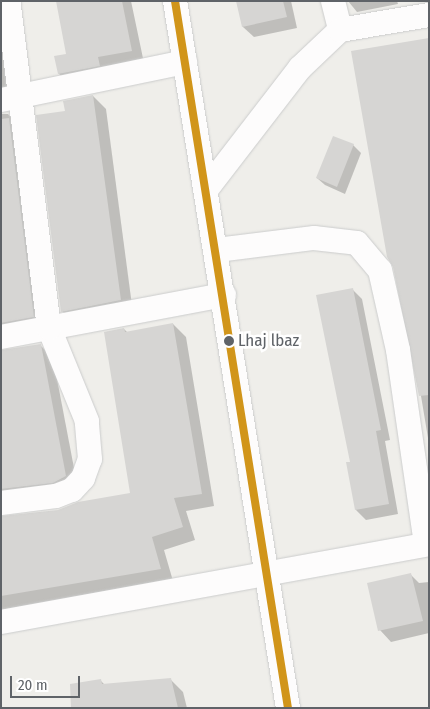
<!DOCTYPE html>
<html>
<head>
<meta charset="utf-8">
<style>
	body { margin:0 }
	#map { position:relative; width:430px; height:709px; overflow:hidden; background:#efeeea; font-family:"Fira Sans Condensed",sans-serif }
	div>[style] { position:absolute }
	.shadow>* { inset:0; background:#0003 }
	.building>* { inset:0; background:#d6d5d3 }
	.roads { filter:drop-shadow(0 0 1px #cbcccc) drop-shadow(0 0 1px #cbcccc) }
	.minor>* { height:24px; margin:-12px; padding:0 12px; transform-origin:12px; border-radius:12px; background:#fdfcfc }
	.bus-1>* { height:8px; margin:-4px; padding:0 4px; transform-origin:4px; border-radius:4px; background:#d1951a }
	.dots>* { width:14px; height:14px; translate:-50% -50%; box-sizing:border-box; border:2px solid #fff; border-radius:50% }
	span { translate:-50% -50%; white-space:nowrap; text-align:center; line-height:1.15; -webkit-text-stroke:5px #fff; paint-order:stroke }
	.bus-label { font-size:17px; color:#5f6368 }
	.left { translate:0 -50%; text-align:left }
	.frame { position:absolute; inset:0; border:2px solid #5f6368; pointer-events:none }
	.scale { position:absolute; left:10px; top:676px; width:70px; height:22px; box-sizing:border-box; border:2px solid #5f6368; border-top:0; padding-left:6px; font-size:15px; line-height:18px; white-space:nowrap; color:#5f6368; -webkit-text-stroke:4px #fff; paint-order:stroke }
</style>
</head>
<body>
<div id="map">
	<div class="shadow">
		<i style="clip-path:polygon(57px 1px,131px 1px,144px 63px,72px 86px,59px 74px,67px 55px)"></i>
		<i style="clip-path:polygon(238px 1px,291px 1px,297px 28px,254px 37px,243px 27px)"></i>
		<i style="clip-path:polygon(348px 1px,397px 1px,398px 4px,357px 12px)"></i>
		<i style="clip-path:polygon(1px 18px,16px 98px,1px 111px)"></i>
		<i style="clip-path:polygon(429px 39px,429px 444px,413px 348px,395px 266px)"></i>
		<i style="clip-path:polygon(93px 96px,106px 109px,133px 313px,75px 324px,62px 311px,66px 112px)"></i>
		<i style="clip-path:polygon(1px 114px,8px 114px,20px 127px,46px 329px,1px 348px)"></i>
		<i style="clip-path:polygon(353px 145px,361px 153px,345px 194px,325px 185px,317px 178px)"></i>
		<i style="clip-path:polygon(352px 289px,362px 299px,390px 440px,385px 441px,398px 514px,366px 520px,356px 510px,351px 463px)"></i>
		<i style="clip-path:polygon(173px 324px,186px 337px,214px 506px,186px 511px,195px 540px,164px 550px,173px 581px,1px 610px,1px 519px,58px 511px,132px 494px,124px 329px,128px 333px)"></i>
		<i style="clip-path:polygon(40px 345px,53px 358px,78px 489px,1px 495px,1px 351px)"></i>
		<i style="clip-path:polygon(411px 575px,419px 583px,429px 582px,429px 633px,391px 642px,380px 630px)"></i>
		<i style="clip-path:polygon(170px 679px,183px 692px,187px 708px,73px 708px,100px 680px,105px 685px)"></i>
	</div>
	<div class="building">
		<i style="clip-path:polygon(56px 1px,122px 1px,132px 51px,98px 57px,100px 66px,58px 74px,54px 56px,66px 54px)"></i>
		<i style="clip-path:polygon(236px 1px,283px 1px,287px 17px,242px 27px)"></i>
		<i style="clip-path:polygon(429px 38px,429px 395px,419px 396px,393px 267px,387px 257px,351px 51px)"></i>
		<i style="clip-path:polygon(93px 95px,121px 300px,61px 312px,36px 115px,65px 111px,63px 101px)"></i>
		<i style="clip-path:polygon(9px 118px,34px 317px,1px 323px,1px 119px)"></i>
		<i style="clip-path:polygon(333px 136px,354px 144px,337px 187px,316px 178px)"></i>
		<i style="clip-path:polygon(353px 288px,381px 430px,376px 431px,389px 504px,355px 510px,346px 462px,350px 462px,316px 295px)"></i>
		<i style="clip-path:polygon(173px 323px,202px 494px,174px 498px,183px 527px,152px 537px,161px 569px,1px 596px,1px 516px,58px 510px,78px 502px,130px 493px,104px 332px,124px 328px,125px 332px)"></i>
		<i style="clip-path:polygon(41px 344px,66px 476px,53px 483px,1px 489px,1px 350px)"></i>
		<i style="clip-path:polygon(411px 573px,423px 621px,378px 631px,367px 583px)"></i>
		<i style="clip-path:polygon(171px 678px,178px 708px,71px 708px,70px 684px,101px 679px,102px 684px)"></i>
	</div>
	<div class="roads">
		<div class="minor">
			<i style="left:175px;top:1px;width:716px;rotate:80.92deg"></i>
			<i style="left:333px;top:1px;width:30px;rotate:76deg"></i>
			<i style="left:1px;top:100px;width:188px;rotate:-11.7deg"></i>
			<i style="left:206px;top:190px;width:154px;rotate:-52.4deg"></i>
			<i style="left:300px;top:68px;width:55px;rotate:-43.5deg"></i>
			<i style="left:340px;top:30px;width:90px;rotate:-9.6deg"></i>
			<i style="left:217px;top:250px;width:98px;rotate:-7.1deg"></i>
			<i style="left:314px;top:238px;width:43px;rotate:6.6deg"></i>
			<i style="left:357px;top:243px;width:35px;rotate:50deg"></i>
			<i style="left:380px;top:270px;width:82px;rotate:77.3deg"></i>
			<i style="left:398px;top:350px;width:196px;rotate:81.8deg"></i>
			<i style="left:1px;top:337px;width:227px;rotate:-10.7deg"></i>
			<i style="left:1px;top:503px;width:55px;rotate:-7.3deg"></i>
			<i style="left:56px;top:496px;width:17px;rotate:-21deg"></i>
			<i style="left:72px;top:490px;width:16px;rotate:-47deg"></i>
			<i style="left:83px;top:478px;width:20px;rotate:-70deg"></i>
			<i style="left:90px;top:459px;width:38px;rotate:-95deg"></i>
			<i style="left:87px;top:421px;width:100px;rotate:-112.2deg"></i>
			<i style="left:49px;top:328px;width:330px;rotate:-97.1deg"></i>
			<i style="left:1px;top:622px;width:435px;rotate:-10.3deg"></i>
		</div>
	</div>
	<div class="bus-1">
		<i style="left:175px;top:1px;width:716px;rotate:80.92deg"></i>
	</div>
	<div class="dots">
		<i style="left:229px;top:341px;background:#5f6368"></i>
	</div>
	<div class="bus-label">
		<span class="left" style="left:238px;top:341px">Lhaj lbaz</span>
	</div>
	<div class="frame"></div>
	<div class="scale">20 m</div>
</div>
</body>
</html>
